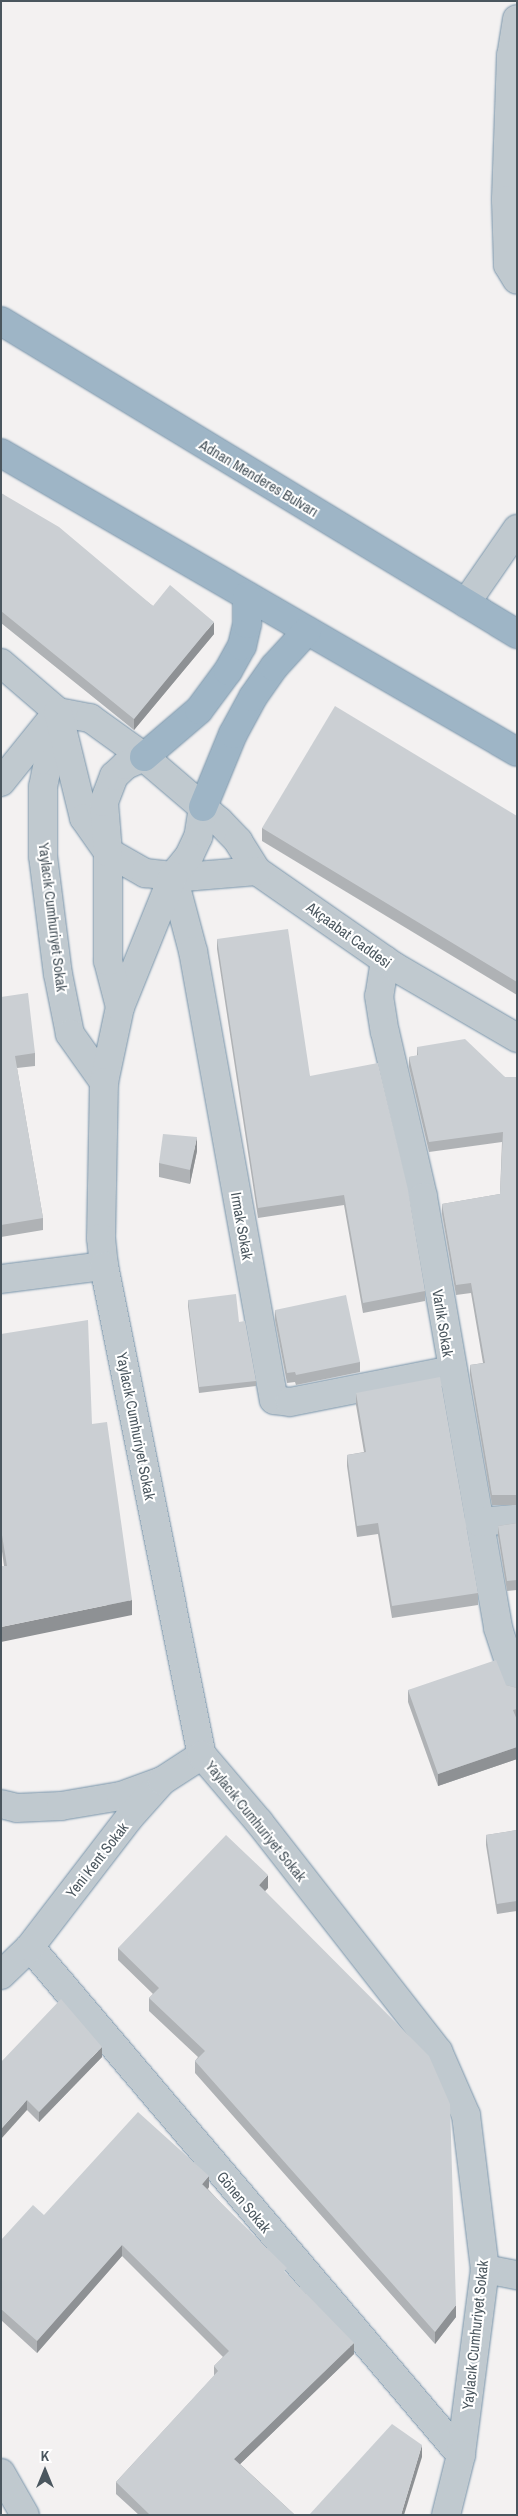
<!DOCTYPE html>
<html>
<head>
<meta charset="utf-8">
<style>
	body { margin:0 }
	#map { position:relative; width:518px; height:2516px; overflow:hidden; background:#f3f1f1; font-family:"Archivo Narrow",sans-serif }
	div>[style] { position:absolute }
	.roads { filter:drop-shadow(0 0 1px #7793a9) drop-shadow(0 0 1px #7793a9) }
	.minor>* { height:28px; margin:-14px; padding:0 14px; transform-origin:14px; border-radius:14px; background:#c0c9cf }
	.tertiary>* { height:28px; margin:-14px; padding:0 14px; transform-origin:14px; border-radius:14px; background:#c0c9cf }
	.trunk>* { height:28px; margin:-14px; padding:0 14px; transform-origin:14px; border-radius:14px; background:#9eb5c6 }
	.wall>* { inset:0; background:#afb2b5 }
	.shaded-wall>* { inset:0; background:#8e9194 }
	.building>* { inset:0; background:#cbcfd3 }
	span { translate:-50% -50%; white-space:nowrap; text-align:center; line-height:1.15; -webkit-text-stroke:4px #fff; paint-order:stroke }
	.street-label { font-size:15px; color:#4a565e }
	.frame { position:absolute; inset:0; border:2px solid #4a565e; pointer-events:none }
	.north { position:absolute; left:20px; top:2446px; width:50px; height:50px; -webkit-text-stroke:4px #fff; paint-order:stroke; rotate:0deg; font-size:14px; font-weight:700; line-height:20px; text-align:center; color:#4a565e }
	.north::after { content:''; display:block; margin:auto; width:18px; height:22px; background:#4a565e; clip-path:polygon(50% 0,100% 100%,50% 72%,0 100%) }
</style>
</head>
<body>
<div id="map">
	<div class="roads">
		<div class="minor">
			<i style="left:517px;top:19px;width:36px;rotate:99deg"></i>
			<i style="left:511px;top:55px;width:145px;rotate:92deg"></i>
			<i style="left:506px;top:200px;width:65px;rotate:88.2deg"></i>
			<i style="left:508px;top:265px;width:17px;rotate:59deg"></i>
			<i style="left:466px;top:603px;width:90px;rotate:-55.4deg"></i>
			<i style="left:58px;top:712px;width:76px;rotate:101.3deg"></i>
			<i style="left:43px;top:787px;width:69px;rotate:90deg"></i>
			<i style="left:43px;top:856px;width:119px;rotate:82.8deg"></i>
			<i style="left:58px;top:974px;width:61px;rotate:78.7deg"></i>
			<i style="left:70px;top:1034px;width:59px;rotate:54.7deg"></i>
			<i style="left:1px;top:782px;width:86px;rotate:-51.1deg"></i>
			<i style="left:173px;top:876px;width:78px;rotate:75.1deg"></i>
			<i style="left:193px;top:951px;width:456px;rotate:79.8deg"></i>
			<i style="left:274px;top:1400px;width:16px;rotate:7deg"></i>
			<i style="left:290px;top:1402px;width:164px;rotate:-11.2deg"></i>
			<i style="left:385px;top:960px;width:36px;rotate:99deg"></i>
			<i style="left:379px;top:996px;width:36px;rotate:81deg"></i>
			<i style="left:385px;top:1032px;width:169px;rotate:77deg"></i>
			<i style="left:423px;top:1197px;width:437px;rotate:80.1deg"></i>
			<i style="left:498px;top:1628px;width:61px;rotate:71.9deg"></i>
			<i style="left:1px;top:1279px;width:104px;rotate:-7.2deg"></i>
			<i style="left:479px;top:1522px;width:38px;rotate:-5deg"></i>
			<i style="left:1px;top:1804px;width:16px;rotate:14deg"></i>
			<i style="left:17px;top:1808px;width:44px;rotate:-2.6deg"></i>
			<i style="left:61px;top:1806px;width:61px;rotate:-9.5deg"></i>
			<i style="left:121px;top:1796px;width:40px;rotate:-20.2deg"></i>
			<i style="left:30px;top:1947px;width:666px;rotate:49.69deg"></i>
			<i style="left:1px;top:1975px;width:40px;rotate:-44deg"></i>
			<i style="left:30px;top:1947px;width:163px;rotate:-52.5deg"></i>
			<i style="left:129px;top:1818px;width:50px;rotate:-48.3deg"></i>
			<i style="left:162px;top:1781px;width:48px;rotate:-33deg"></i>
			<i style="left:485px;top:2269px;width:33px;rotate:11deg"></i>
		</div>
		<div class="tertiary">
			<i style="left:1px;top:663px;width:75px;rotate:40.7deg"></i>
			<i style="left:58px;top:712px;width:33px;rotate:11deg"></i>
			<i style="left:90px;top:718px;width:67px;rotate:35.8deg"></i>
			<i style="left:144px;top:757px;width:99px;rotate:40.5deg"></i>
			<i style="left:219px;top:821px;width:28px;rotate:46deg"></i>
			<i style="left:238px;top:841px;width:36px;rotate:58deg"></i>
			<i style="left:257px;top:871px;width:168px;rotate:34.8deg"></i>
			<i style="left:395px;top:967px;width:141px;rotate:30.2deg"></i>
			<i style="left:58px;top:712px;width:109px;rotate:76.2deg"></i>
			<i style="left:84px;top:818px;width:42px;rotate:54.8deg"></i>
			<i style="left:108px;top:852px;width:43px;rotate:29.6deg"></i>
			<i style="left:145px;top:873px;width:39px;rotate:6deg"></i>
			<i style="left:184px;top:877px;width:73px;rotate:-4.7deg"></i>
			<i style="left:203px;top:807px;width:30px;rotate:99deg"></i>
			<i style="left:198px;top:837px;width:21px;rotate:115deg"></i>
			<i style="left:189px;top:856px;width:26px;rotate:129deg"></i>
			<i style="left:173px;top:876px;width:141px;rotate:112deg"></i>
			<i style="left:120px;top:1007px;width:77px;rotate:102deg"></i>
			<i style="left:104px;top:1082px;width:156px;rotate:91.1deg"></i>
			<i style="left:101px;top:1238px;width:28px;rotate:84deg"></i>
			<i style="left:104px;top:1266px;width:499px;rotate:78.7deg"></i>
			<i style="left:202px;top:1755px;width:88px;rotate:49.6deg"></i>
			<i style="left:259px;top:1822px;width:291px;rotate:52deg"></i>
			<i style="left:438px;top:2051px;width:70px;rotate:66.4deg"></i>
			<i style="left:466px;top:2115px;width:155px;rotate:83deg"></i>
			<i style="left:485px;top:2269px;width:188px;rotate:97.4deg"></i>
			<i style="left:461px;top:2455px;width:62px;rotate:104deg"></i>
			<i style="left:120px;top:1007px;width:48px;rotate:-104.6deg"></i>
			<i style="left:108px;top:961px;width:109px;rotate:-90deg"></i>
			<i style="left:108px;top:852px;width:50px;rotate:-94.6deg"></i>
			<i style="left:104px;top:802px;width:28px;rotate:-69deg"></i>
			<i style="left:114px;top:776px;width:16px;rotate:-43deg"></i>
			<i style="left:126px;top:765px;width:20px;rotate:-24deg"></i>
			<i style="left:1px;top:2473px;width:48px;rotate:60.3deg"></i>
		</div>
		<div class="trunk">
			<i style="left:1px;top:321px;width:604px;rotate:31.24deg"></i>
			<i style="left:1px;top:453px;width:596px;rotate:30.09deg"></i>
			<i style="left:144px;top:757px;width:72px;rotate:-40.5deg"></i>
			<i style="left:199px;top:710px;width:49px;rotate:-53.4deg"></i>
			<i style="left:228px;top:671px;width:29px;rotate:-61deg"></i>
			<i style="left:242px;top:646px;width:23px;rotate:-77deg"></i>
			<i style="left:247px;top:624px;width:28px;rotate:-90deg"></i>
			<i style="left:203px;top:807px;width:79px;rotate:-67.7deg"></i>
			<i style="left:233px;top:734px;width:42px;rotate:-61.6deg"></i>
			<i style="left:253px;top:697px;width:37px;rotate:-55deg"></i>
			<i style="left:274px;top:667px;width:49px;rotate:-47.5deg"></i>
		</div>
	</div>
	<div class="wall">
		<i style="clip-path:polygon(1px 493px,153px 606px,214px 634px,134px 730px,1px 623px)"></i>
		<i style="clip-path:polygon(517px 816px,517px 995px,262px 841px,262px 828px)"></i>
		<i style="clip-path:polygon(217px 939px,310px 1076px,425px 1291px,425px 1301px,363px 1313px,344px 1205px,258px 1218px,217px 949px)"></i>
		<i style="clip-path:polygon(1px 997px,35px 1053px,35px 1066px,17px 1068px,43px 1218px,43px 1230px,1px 1237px)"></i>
		<i style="clip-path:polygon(417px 1047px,505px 1077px,517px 1077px,517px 1505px,492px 1505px,470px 1375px,470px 1365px,483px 1363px,471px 1293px,456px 1295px,442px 1214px,442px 1204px,500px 1194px,502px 1142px,429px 1152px,409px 1067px,409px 1057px,417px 1056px)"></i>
		<i style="clip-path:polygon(197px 1151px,190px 1184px,159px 1177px,159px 1163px)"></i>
		<i style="clip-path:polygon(188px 1300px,256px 1381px,256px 1386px,199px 1393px,188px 1306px)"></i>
		<i style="clip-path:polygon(275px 1310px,360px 1362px,360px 1372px,296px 1385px,295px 1382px,287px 1383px,275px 1320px)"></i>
		<i style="clip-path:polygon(1px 1334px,92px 1424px,132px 1615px,4px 1566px,1px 1544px)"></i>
		<i style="clip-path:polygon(356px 1393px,478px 1593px,478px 1605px,392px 1618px,378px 1534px,357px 1537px,347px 1466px,347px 1455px,364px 1452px,356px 1405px)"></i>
		<i style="clip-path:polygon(517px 1523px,517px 1590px,507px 1591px,498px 1536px,498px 1526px)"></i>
		<i style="clip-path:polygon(506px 1685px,517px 1688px,517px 1759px,438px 1786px,408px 1702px,408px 1690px)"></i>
		<i style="clip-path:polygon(517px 1830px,517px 1911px,497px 1914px,486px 1845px,486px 1835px)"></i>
		<i style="clip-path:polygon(268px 1888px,265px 1891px,456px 2317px,435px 2344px,195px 2073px,195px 2061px,198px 2057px,149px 2011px,149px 1998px,153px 1994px,118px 1960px,118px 1948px)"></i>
		<i style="clip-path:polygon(102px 2057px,39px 2122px,27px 2110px,1px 2062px)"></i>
		<i style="clip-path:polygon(209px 2187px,208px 2189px,287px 2275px,354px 2354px,240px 2464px,295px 2515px,139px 2515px,116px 2494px,116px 2482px,214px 2376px,214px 2366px,223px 2357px,122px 2256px,37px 2353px,1px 2320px,1px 2240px,44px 2215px)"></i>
	</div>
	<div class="shaded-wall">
		<i style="clip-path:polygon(214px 622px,214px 634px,134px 730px,134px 719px)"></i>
		<i style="clip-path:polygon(197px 1137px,197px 1151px,190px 1184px,190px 1170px)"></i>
		<i style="clip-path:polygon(132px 1600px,132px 1615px,1px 1642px,1px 1627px)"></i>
		<i style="clip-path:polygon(517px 1747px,517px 1759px,438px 1786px,438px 1774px)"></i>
		<i style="clip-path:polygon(268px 1875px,268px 1888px,259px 1897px,259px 1885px)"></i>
		<i style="clip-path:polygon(102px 2047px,102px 2057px,39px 2122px,39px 2112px)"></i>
		<i style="clip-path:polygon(27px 2100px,27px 2110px,1px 2139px,1px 2129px)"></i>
		<i style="clip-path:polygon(209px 2176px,209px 2187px,202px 2195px,202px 2184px)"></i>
		<i style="clip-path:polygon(122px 2245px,122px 2256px,37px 2353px,37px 2341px)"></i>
		<i style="clip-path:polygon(456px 2305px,456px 2317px,435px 2344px,435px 2332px)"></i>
		<i style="clip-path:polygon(354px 2343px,354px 2354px,234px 2470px,234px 2459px)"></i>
		<i style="clip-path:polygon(422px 2445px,422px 2457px,404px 2515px,401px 2515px)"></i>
	</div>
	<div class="building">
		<i style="clip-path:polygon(1px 493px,59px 527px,153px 606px,170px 585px,214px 622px,134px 719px,1px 611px)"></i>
		<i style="clip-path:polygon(335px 706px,517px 816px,517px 982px,262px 828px)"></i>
		<i style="clip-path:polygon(288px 929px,310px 1076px,378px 1063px,408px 1190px,425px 1291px,363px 1303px,344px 1195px,258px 1208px,217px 939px)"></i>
		<i style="clip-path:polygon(28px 993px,35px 1053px,15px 1056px,43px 1218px,1px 1225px,1px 997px)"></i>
		<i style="clip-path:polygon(465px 1039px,505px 1077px,517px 1077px,517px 1495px,492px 1495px,470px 1365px,485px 1363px,471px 1283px,456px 1285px,442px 1204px,500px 1194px,503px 1132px,429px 1142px,409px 1057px,418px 1055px,417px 1047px)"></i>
		<i style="clip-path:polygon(163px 1134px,197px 1137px,190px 1170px,159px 1163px)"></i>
		<i style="clip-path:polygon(236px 1294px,239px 1322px,245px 1321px,256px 1381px,199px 1387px,188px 1300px)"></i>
		<i style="clip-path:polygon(346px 1295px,360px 1362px,296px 1375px,295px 1372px,287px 1373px,275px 1310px)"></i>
		<i style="clip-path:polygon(88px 1320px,92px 1424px,107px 1422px,132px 1600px,1px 1627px,1px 1566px,7px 1566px,1px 1529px,1px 1334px)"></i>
		<i style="clip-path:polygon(440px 1377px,478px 1593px,392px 1606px,378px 1523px,357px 1526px,347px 1455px,366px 1452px,356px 1393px)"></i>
		<i style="clip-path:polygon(517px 1523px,517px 1580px,507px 1581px,498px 1526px)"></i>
		<i style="clip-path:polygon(496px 1660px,506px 1685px,517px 1688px,517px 1709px,513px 1710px,517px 1720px,517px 1747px,438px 1774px,408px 1690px)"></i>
		<i style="clip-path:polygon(517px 1830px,517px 1901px,497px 1904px,486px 1835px)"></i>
		<i style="clip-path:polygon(226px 1835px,268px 1875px,259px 1885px,429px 2056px,450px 2104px,456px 2305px,435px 2332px,195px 2061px,205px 2051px,149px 1998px,159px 1988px,118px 1948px)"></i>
		<i style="clip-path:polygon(61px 1999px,102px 2047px,39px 2112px,27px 2100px,1px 2129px,1px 2062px)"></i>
		<i style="clip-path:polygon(138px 2112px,209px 2176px,202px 2184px,287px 2268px,284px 2271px,354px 2343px,234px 2459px,295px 2515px,149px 2515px,149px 2514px,116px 2482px,218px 2371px,214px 2366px,229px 2351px,122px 2245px,37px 2341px,1px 2309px,1px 2240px,33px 2205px,44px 2215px)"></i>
		<i style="clip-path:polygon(392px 2424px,422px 2445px,401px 2515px,309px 2515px)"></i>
	</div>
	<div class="street-label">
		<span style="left:259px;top:478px;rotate:31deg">Adnan Menderes Bulvarı</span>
		<span style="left:53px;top:917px;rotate:83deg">Yaylacık Cumhuriyet Sokak</span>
		<span style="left:349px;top:935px;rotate:36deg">Akçaabat Caddesi</span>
		<span style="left:242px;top:1226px;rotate:80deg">Irmak Sokak</span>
		<span style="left:443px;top:1323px;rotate:81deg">Varlık Sokak</span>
		<span style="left:136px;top:1426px;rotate:79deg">Yaylacık Cumhuriyet Sokak</span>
		<span style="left:256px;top:1821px;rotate:51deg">Yaylacık Cumhuriyet Sokak</span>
		<span style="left:97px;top:1860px;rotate:-52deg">Yeni Kent Sokak</span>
		<span style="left:244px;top:2202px;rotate:50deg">Gönen Sokak</span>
		<span style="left:475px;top:2335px;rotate:-84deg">Yaylacık Cumhuriyet Sokak</span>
	</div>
	<div class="frame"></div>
	<div class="north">K</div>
</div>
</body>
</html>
